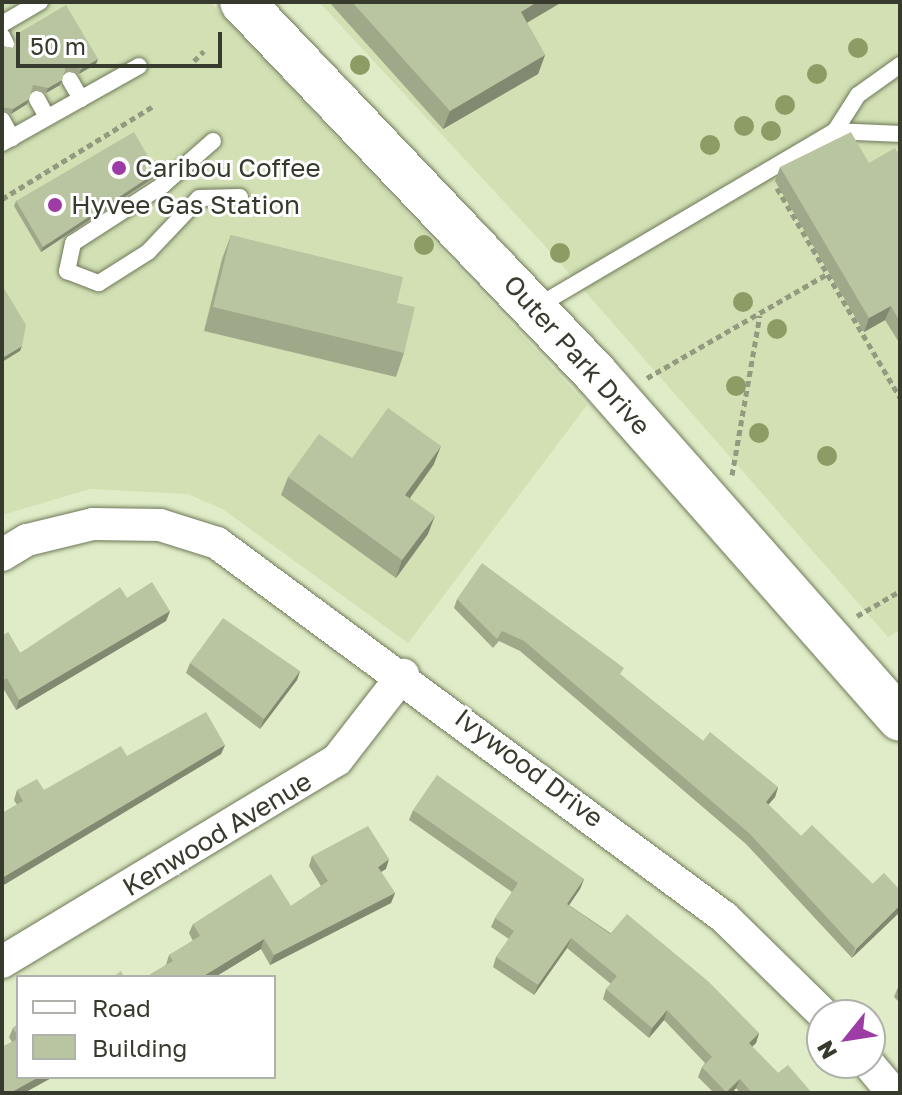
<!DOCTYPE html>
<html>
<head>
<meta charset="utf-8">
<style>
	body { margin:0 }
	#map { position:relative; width:902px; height:1095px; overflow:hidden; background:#e0ecc7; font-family:"Golos Text",sans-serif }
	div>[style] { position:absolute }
	.built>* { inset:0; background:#d2e0b4 }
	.path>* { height:5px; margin-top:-2.5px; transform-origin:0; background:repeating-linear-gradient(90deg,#929b80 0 6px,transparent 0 10px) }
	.roads { filter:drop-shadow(0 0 2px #6e7858) drop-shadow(0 0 2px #6e7858) }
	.lane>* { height:16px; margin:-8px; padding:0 8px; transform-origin:8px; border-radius:8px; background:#fff }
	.street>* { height:32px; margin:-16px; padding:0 16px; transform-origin:16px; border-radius:16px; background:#fff }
	.secondary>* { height:44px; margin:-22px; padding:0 22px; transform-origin:22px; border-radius:22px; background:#fff }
	.trees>* { width:20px; height:20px; margin:-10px; border-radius:50%; background:#8d9c65 }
	.wall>* { inset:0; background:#9fa98a }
	.shaded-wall>* { inset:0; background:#828971 }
	.building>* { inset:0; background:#b9c4a1 }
	.dots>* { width:22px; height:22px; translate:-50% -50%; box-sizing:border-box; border:4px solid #fff; border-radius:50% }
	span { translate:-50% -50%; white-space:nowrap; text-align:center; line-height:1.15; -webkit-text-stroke:6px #fff; paint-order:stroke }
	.poi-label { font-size:26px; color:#363b2d }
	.left { translate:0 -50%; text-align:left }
	.street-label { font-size:26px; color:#363b2d }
	.frame { position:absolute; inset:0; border:4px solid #363b2d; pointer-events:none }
	.legend { position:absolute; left:16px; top:975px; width:260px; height:104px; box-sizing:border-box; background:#fff; border:2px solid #afb1ab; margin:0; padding:10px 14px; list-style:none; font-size:24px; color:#363b2d }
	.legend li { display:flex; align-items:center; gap:16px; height:40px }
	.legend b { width:40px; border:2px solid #afb1ab }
	.north { position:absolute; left:806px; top:999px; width:80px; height:80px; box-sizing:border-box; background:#fff; border:2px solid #afb1ab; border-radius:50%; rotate:240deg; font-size:22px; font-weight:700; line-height:32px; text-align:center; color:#363b2d }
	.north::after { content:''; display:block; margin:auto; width:28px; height:36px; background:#9c3ca4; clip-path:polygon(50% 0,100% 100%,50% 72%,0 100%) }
	.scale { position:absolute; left:16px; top:32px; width:206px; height:36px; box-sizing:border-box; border:4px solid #363b2d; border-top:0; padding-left:10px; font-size:24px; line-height:28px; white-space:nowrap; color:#363b2d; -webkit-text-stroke:6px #fff; paint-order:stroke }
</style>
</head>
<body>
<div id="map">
	<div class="built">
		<i style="clip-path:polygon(2px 2px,210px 2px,587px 405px,408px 643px,224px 510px,188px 494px,90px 489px,2px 515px)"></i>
		<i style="clip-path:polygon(319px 2px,900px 2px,900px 630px,888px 637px,546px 247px)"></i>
	</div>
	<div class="path">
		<i style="left:194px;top:61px;width:14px;rotate:-45deg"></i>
		<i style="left:777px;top:188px;width:243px;rotate:59.6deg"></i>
		<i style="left:2px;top:199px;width:177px;rotate:-31.6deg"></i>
		<i style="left:647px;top:378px;width:210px;rotate:-30deg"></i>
		<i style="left:732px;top:475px;width:162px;rotate:-80.1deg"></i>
		<i style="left:857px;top:616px;width:50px;rotate:-30.2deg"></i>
	</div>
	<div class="roads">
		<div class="lane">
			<i style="left:2px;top:24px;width:44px;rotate:-30.1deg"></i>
			<i style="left:2px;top:36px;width:9px;rotate:63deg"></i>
			<i style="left:70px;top:80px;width:22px;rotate:60deg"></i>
			<i style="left:37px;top:99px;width:21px;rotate:61deg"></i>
			<i style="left:2px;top:120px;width:21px;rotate:61deg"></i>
			<i style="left:835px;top:131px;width:65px;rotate:2.6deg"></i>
			<i style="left:213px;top:141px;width:67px;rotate:138.7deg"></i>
			<i style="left:163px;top:185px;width:107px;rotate:147.2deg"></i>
			<i style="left:73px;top:243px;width:29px;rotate:102deg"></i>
			<i style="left:67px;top:271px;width:34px;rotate:21deg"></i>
			<i style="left:99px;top:283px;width:58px;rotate:-32.3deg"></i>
			<i style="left:148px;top:252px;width:74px;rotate:-46.6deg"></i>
			<i style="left:199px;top:198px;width:41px;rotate:-1.4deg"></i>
			<i style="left:2px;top:143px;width:157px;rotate:-29.3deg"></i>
			<i style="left:536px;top:307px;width:347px;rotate:-30.5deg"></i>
			<i style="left:835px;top:131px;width:43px;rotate:-57.4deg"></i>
			<i style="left:858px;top:95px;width:52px;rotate:-35.5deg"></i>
		</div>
		<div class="street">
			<i style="left:2px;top:555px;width:29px;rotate:-31deg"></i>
			<i style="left:27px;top:540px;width:68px;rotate:-13.6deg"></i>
			<i style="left:93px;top:524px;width:67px;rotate:0.9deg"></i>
			<i style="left:160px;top:525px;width:60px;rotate:17.5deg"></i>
			<i style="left:217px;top:543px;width:630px;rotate:36.42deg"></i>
			<i style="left:724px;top:917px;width:140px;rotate:44.4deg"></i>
			<i style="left:2px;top:962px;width:391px;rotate:-31.1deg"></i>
			<i style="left:337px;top:760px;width:108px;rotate:-52.2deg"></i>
			<i style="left:868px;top:1063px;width:39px;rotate:50deg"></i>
		</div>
		<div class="secondary">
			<i style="left:242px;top:2px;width:512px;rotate:46.42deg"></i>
			<i style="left:595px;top:373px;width:461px;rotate:48.6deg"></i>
		</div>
	</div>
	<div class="trees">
		<i style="left:858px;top:48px"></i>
		<i style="left:360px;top:65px"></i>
		<i style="left:817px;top:74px"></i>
		<i style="left:785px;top:105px"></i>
		<i style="left:744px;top:126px"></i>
		<i style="left:771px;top:131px"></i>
		<i style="left:710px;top:145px"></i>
		<i style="left:424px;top:245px"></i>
		<i style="left:560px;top:253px"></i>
		<i style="left:743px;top:302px"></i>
		<i style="left:777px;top:329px"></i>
		<i style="left:736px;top:386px"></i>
		<i style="left:759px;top:433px"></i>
		<i style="left:827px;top:456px"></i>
	</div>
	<div class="wall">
		<i style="clip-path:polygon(329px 2px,562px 2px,527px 23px,545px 55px,538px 74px,443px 129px)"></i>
		<i style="clip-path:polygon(2px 46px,13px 48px,98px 59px,96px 64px,79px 74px,64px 71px,60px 85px,46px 93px,32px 90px,27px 104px,11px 114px,2px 112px)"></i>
		<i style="clip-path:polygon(900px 157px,900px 344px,885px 320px,864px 332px,775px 181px,780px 167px,869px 163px)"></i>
		<i style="clip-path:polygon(155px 177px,41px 252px,14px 206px,16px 201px)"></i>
		<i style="clip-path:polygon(231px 235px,404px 353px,396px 377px,204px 331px,222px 259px)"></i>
		<i style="clip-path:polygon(352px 458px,434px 464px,410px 498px,428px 534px,396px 578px,281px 495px,288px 477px)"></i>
		<i style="clip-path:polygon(127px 598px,170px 611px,166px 621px,16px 710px,3px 688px,8px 632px,20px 653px)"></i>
		<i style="clip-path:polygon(457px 599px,621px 676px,703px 741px,778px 787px,775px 797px,768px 805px,801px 836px,873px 884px,884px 873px,852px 958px,746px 844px,520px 651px,499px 641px,493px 648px,454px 608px)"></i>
		<i style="clip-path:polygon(190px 663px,300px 671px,297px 680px,260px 729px,186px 673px)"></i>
		<i style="clip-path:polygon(225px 745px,221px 754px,2px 886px,2px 813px,17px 805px,14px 800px,17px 790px,44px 790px,127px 756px)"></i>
		<i style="clip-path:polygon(413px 810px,584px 879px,580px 889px,569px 905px,759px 1033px,756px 1043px,752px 1047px,778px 1073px,812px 1093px,740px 1093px,736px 1088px,732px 1093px,714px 1093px,698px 1077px,702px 1067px,705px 1063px,664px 1020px,649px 1038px,603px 999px,606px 989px,611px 984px,567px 948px,534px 995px,493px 967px,496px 957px,509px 939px,491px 927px,495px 918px,512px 892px,409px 820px)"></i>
		<i style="clip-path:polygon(312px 856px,386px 869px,381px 872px,395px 893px,391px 903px,270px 965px,261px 949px,215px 977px,146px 977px,166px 965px,169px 955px,193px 941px,189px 933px,193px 924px,291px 906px,321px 886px,309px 866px)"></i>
		<i style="clip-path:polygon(900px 985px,900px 1003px,894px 997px,898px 987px)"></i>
		<i style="clip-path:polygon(18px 1024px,18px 1077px,53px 1077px,24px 1093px,2px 1093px,2px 1047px,12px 1042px,9px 1037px,13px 1028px)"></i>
	</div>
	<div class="shaded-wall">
		<i style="clip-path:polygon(537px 2px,562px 2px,514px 30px,521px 12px)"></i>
		<i style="clip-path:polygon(545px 55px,538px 74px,443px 129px,450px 111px)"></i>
		<i style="clip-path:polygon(98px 59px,96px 64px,79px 74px,81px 69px)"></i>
		<i style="clip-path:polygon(62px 80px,60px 85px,46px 93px,48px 88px)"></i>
		<i style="clip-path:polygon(29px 99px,27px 104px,11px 114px,13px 109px)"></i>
		<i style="clip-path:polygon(157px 172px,155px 177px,41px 252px,43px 247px)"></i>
		<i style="clip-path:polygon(891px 306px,885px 320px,864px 332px,869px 318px)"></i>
		<i style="clip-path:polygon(22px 346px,20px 351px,2px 362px,2px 358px)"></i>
		<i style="clip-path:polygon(441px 446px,434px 464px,399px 513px,405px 495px)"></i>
		<i style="clip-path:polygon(435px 516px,428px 534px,396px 578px,402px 560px)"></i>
		<i style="clip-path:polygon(170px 611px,166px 621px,16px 710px,19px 700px)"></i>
		<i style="clip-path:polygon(300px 671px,297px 680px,260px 729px,264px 719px)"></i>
		<i style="clip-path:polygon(225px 745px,221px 754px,2px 886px,2px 878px)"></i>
		<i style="clip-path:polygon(778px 787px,775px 797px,762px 812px,766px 802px)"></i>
		<i style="clip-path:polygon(389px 859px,386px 869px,374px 876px,378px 867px)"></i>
		<i style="clip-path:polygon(584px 879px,580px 889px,563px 914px,567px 904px)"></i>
		<i style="clip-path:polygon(395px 893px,391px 903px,270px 965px,274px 955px)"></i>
		<i style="clip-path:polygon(900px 905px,900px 912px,852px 958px,856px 949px)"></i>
		<i style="clip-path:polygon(571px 938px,567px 948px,534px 995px,538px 985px)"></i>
		<i style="clip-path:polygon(264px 939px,261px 949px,215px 977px,202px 977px)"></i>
		<i style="clip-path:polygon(667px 1010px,664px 1020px,649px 1038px,652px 1028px)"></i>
		<i style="clip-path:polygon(759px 1033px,756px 1043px,745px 1053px,749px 1043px)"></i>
		<i style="clip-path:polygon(39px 1077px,53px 1077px,24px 1093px,10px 1093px)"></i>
		<i style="clip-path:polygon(740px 1079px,736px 1088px,732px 1093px,726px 1093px)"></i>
	</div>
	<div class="building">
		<i style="clip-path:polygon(352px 2px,537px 2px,521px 12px,545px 55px,450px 111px)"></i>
		<i style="clip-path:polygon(66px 5px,98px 59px,81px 69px,66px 66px,62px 80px,48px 88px,33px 85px,29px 99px,13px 109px,2px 107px,2px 46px,13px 48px,17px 34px)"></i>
		<i style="clip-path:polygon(134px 132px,157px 172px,43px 247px,16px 201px)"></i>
		<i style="clip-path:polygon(851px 132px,869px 163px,895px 148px,900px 157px,900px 322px,891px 306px,869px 318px,780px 167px)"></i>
		<i style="clip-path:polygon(231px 235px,403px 277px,397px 303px,415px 307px,404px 353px,213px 307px)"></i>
		<i style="clip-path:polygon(2px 285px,26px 325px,22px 346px,2px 358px)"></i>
		<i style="clip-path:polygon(388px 408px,441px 446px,405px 495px,435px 516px,402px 560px,288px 477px,319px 434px,352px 458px)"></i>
		<i style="clip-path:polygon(482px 563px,624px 668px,620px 674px,703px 741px,710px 732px,778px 787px,766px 802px,801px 836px,812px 825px,873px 884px,884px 873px,900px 890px,900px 905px,856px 949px,750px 834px,524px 641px,502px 631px,497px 639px,457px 599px)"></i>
		<i style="clip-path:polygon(152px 582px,170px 611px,19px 700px,7px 678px,2px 681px,2px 636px,8px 632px,20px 653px,120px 587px,127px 598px)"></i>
		<i style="clip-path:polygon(223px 618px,300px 671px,264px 719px,190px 663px)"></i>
		<i style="clip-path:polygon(206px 712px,225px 745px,2px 878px,2px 813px,23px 801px,17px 790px,37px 779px,44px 790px,121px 746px,127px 756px)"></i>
		<i style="clip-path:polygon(437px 775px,584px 879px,567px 904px,610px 934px,627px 914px,709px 982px,759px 1033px,749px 1043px,778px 1073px,788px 1065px,812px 1093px,752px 1093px,740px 1079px,726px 1092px,702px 1067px,712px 1057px,667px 1010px,652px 1028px,606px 989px,617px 976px,571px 938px,538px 985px,496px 957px,514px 931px,495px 918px,518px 883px,413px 810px)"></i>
		<i style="clip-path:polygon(368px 826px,389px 859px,378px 867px,395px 893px,274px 955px,264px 939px,202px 977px,146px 977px,173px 961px,169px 955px,200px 936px,193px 924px,271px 874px,291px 906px,328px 881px,312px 856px)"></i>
		<i style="clip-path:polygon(121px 971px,124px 977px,113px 977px)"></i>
		<i style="clip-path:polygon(18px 1024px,18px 1036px,13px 1028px)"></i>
		<i style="clip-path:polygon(18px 1039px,18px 1077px,39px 1077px,10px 1093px,2px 1093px,2px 1047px)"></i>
	</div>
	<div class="dots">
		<i style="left:119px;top:168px;background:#9c3ca4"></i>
		<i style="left:55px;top:205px;background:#9c3ca4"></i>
	</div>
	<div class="poi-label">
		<span class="left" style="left:135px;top:168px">Caribou Coffee</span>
		<span class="left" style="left:71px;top:205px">Hyvee Gas Station</span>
	</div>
	<div class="street-label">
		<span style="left:577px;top:355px;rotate:48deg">Outer Park Drive</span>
		<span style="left:529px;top:768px;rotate:37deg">Ivywood Drive</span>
		<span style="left:217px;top:834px;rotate:-31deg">Kenwood Avenue</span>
	</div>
	<div class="frame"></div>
	<ul class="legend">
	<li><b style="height:10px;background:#fff"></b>Road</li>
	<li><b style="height:22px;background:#b9c4a1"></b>Building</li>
	</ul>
	<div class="north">N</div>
	<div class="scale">50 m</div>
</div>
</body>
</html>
